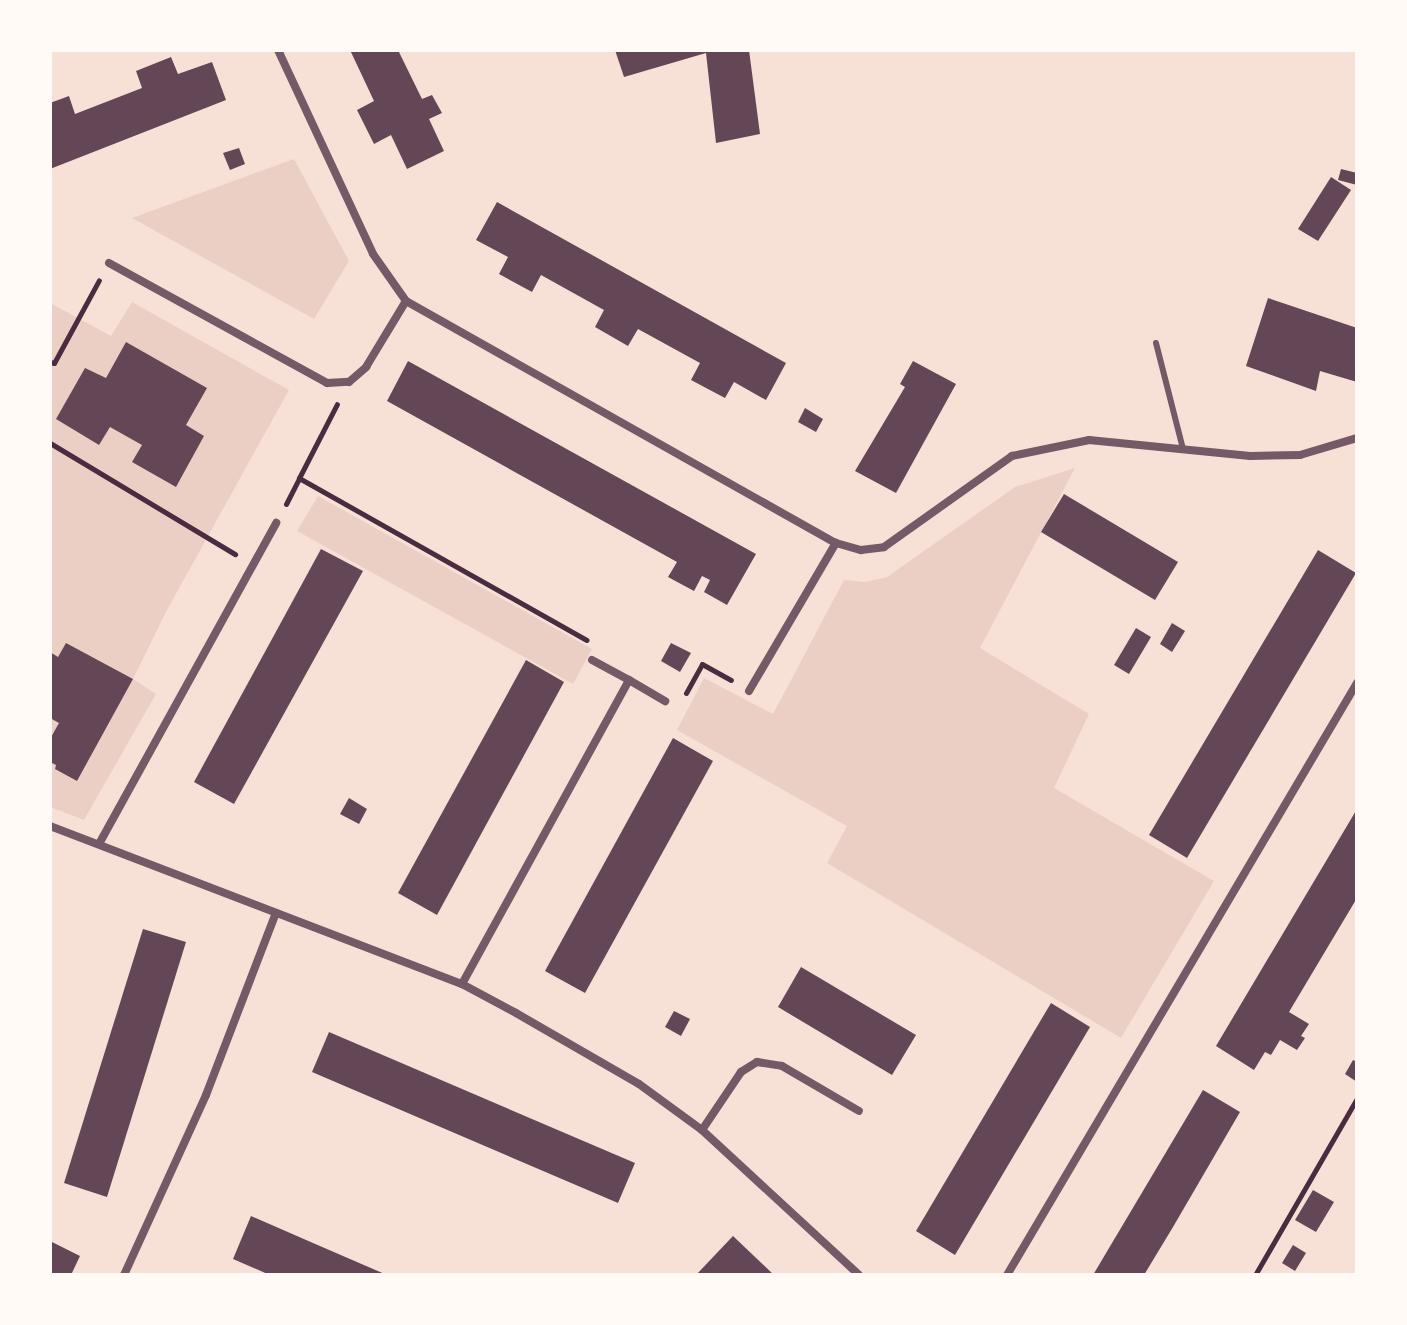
<!DOCTYPE html>
<html>
<head>
<meta charset="utf-8">
<style>
	body { margin:0 }
	#map { position:relative; width:1407px; height:1325px; overflow:hidden; background:#f7e1d7; font-family:Helvetica,sans-serif }
	div>[style] { position:absolute }
	.green>* { inset:0; background:#ebcfc5 }
	.building>* { inset:0; background:#644757 }
	.path>* { height:5px; margin:-2.5px; padding:0 2.5px; transform-origin:2.5px; border-radius:2.5px; background:#4a2c40 }
	.service>* { height:6px; margin:-3px; padding:0 3px; transform-origin:3px; border-radius:3px; background:#755966 }
	.minor>* { height:8px; margin:-4px; padding:0 4px; transform-origin:4px; border-radius:4px; background:#755966 }
	span { translate:-50% -50%; white-space:nowrap; text-align:center; line-height:1.15; -webkit-text-stroke:6px #fffaf5; paint-order:stroke }
	.frame { position:absolute; inset:0; border:52px solid #fffaf5; pointer-events:none }
</style>
</head>
<body>
<div id="map">
	<div class="green">
		<i style="clip-path:polygon(294px 159px,349px 261px,314px 319px,132px 218px)"></i>
		<i style="clip-path:polygon(132px 302px,289px 390px,167px 610px,133px 679px,156px 694px,84px 820px,50px 807px,50px 303px,111px 336px)"></i>
		<i style="clip-path:polygon(1075px 468px,980px 648px,1089px 714px,1054px 788px,1214px 881px,1121px 1038px,827px 863px,847px 826px,677px 730px,704px 678px,773px 714px,844px 580px,865px 582px,887px 577px,1015px 487px)"></i>
		<i style="clip-path:polygon(318px 496px,592px 649px,573px 684px,297px 531px)"></i>
	</div>
	<div class="building">
		<i style="clip-path:polygon(350px 50px,398px 50px,422px 99px,432px 95px,442px 113px,429px 119px,444px 151px,407px 169px,391px 135px,374px 144px,357px 110px,374px 101px)"></i>
		<i style="clip-path:polygon(615px 50px,749px 50px,760px 134px,716px 143px,706px 53px,624px 77px)"></i>
		<i style="clip-path:polygon(171px 57px,178px 74px,212px 62px,226px 100px,50px 169px,50px 103px,69px 96px,75px 114px,142px 88px,136px 71px)"></i>
		<i style="clip-path:polygon(239px 148px,245px 164px,230px 170px,223px 153px)"></i>
		<i style="clip-path:polygon(1341px 169px,1357px 173px,1357px 185px,1338px 180px)"></i>
		<i style="clip-path:polygon(1331px 177px,1351px 190px,1318px 241px,1298px 229px)"></i>
		<i style="clip-path:polygon(497px 202px,786px 363px,766px 400px,734px 382px,725px 398px,691px 380px,700px 363px,638px 329px,628px 346px,595px 327px,604px 310px,541px 275px,532px 292px,499px 274px,508px 257px,476px 240px)"></i>
		<i style="clip-path:polygon(1268px 298px,1357px 328px,1357px 382px,1320px 371px,1316px 391px,1246px 366px)"></i>
		<i style="clip-path:polygon(126px 342px,207px 388px,186px 425px,204px 436px,176px 487px,132px 462px,142px 445px,110px 427px,99px 445px,56px 419px,85px 368px,106px 378px)"></i>
		<i style="clip-path:polygon(408px 361px,756px 554px,727px 605px,704px 592px,710px 580px,702px 576px,694px 591px,668px 577px,677px 562px,387px 401px)"></i>
		<i style="clip-path:polygon(913px 361px,956px 384px,896px 493px,855px 471px,905px 387px,900px 384px)"></i>
		<i style="clip-path:polygon(805px 408px,823px 419px,816px 432px,798px 422px)"></i>
		<i style="clip-path:polygon(1064px 494px,1178px 562px,1155px 600px,1041px 532px)"></i>
		<i style="clip-path:polygon(321px 549px,363px 571px,234px 804px,194px 782px)"></i>
		<i style="clip-path:polygon(1318px 550px,1356px 573px,1187px 858px,1149px 835px)"></i>
		<i style="clip-path:polygon(1172px 623px,1185px 631px,1172px 652px,1160px 644px)"></i>
		<i style="clip-path:polygon(1136px 628px,1151px 637px,1129px 674px,1114px 665px)"></i>
		<i style="clip-path:polygon(66px 643px,133px 679px,77px 781px,55px 769px,56px 765px,50px 762px,50px 739px,59px 723px,50px 718px,50px 652px,58px 657px)"></i>
		<i style="clip-path:polygon(671px 643px,691px 653px,680px 672px,661px 661px)"></i>
		<i style="clip-path:polygon(526px 660px,564px 682px,437px 915px,398px 893px)"></i>
		<i style="clip-path:polygon(673px 738px,713px 761px,585px 993px,545px 971px)"></i>
		<i style="clip-path:polygon(349px 798px,367px 809px,359px 824px,340px 814px)"></i>
		<i style="clip-path:polygon(1357px 809px,1357px 898px,1289px 1012px,1309px 1024px,1301px 1036px,1305px 1038px,1297px 1050px,1280px 1040px,1271px 1055px,1265px 1052px,1254px 1070px,1216px 1046px)"></i>
		<i style="clip-path:polygon(143px 929px,186px 942px,107px 1197px,64px 1183px)"></i>
		<i style="clip-path:polygon(801px 967px,916px 1035px,892px 1075px,778px 1007px)"></i>
		<i style="clip-path:polygon(1051px 1003px,1090px 1027px,955px 1255px,916px 1231px)"></i>
		<i style="clip-path:polygon(674px 1011px,690px 1019px,681px 1036px,665px 1027px)"></i>
		<i style="clip-path:polygon(329px 1032px,635px 1163px,618px 1203px,312px 1072px)"></i>
		<i style="clip-path:polygon(1353px 1060px,1357px 1062px,1357px 1082px,1345px 1074px)"></i>
		<i style="clip-path:polygon(1203px 1090px,1240px 1112px,1173px 1227px,1144px 1275px,1093px 1275px)"></i>
		<i style="clip-path:polygon(1313px 1190px,1334px 1202px,1316px 1232px,1295px 1220px)"></i>
		<i style="clip-path:polygon(251px 1216px,313px 1243px,387px 1275px,270px 1275px,233px 1259px)"></i>
		<i style="clip-path:polygon(733px 1236px,774px 1275px,696px 1275px)"></i>
		<i style="clip-path:polygon(50px 1241px,80px 1256px,71px 1275px,50px 1275px)"></i>
		<i style="clip-path:polygon(1293px 1245px,1306px 1253px,1295px 1271px,1282px 1263px)"></i>
	</div>
	<div class="path">
		<i style="left:50px;top:362px;width:4px;rotate:14deg"></i>
		<i style="left:54px;top:363px;width:94px;rotate:-61.5deg"></i>
		<i style="left:50px;top:443px;width:216px;rotate:31deg"></i>
		<i style="left:299px;top:478px;width:83px;rotate:-62.8deg"></i>
		<i style="left:286px;top:504px;width:29px;rotate:-63deg"></i>
		<i style="left:299px;top:478px;width:330px;rotate:29.4deg"></i>
		<i style="left:686px;top:693px;width:33px;rotate:-61deg"></i>
		<i style="left:702px;top:664px;width:33px;rotate:29deg"></i>
		<i style="left:1255px;top:1275px;width:204px;rotate:-60deg"></i>
	</div>
	<div class="service">
		<i style="left:1156px;top:343px;width:109px;rotate:75.7deg"></i>
	</div>
	<div class="minor">
		<i style="left:278px;top:50px;width:225px;rotate:65deg"></i>
		<i style="left:373px;top:254px;width:57px;rotate:54.9deg"></i>
		<i style="left:406px;top:301px;width:493px;rotate:29.4deg"></i>
		<i style="left:109px;top:263px;width:249px;rotate:28.8deg"></i>
		<i style="left:327px;top:383px;width:22px;rotate:-3deg"></i>
		<i style="left:349px;top:382px;width:23px;rotate:-41deg"></i>
		<i style="left:366px;top:367px;width:77px;rotate:-58.8deg"></i>
		<i style="left:592px;top:660px;width:42px;rotate:28.4deg"></i>
		<i style="left:749px;top:691px;width:172px;rotate:-59.6deg"></i>
		<i style="left:836px;top:543px;width:26px;rotate:16deg"></i>
		<i style="left:861px;top:550px;width:23px;rotate:-7deg"></i>
		<i style="left:884px;top:547px;width:157px;rotate:-35.4deg"></i>
		<i style="left:1012px;top:456px;width:79px;rotate:-11.7deg"></i>
		<i style="left:1089px;top:440px;width:162px;rotate:5.7deg"></i>
		<i style="left:1250px;top:456px;width:50px;rotate:-1.1deg"></i>
		<i style="left:1300px;top:455px;width:59px;rotate:-16.6deg"></i>
		<i style="left:50px;top:826px;width:441px;rotate:21deg"></i>
		<i style="left:462px;top:984px;width:61px;rotate:28.2deg"></i>
		<i style="left:516px;top:1013px;width:142px;rotate:30deg"></i>
		<i style="left:639px;top:1084px;width:78px;rotate:36.1deg"></i>
		<i style="left:702px;top:1130px;width:214px;rotate:42.7deg"></i>
		<i style="left:99px;top:844px;width:367px;rotate:-61.1deg"></i>
		<i style="left:462px;top:984px;width:347px;rotate:-61.2deg"></i>
		<i style="left:629px;top:680px;width:42px;rotate:30.3deg"></i>
		<i style="left:702px;top:1130px;width:70px;rotate:-56.1deg"></i>
		<i style="left:741px;top:1072px;width:19px;rotate:-32deg"></i>
		<i style="left:757px;top:1062px;width:25px;rotate:9deg"></i>
		<i style="left:782px;top:1066px;width:89px;rotate:30.3deg"></i>
		<i style="left:124px;top:1275px;width:198px;rotate:-65.5deg"></i>
		<i style="left:206px;top:1095px;width:195px;rotate:-69deg"></i>
		<i style="left:1007px;top:1275px;width:688px;rotate:-59.41deg"></i>
	</div>
	<div class="frame"></div>
</div>
</body>
</html>
